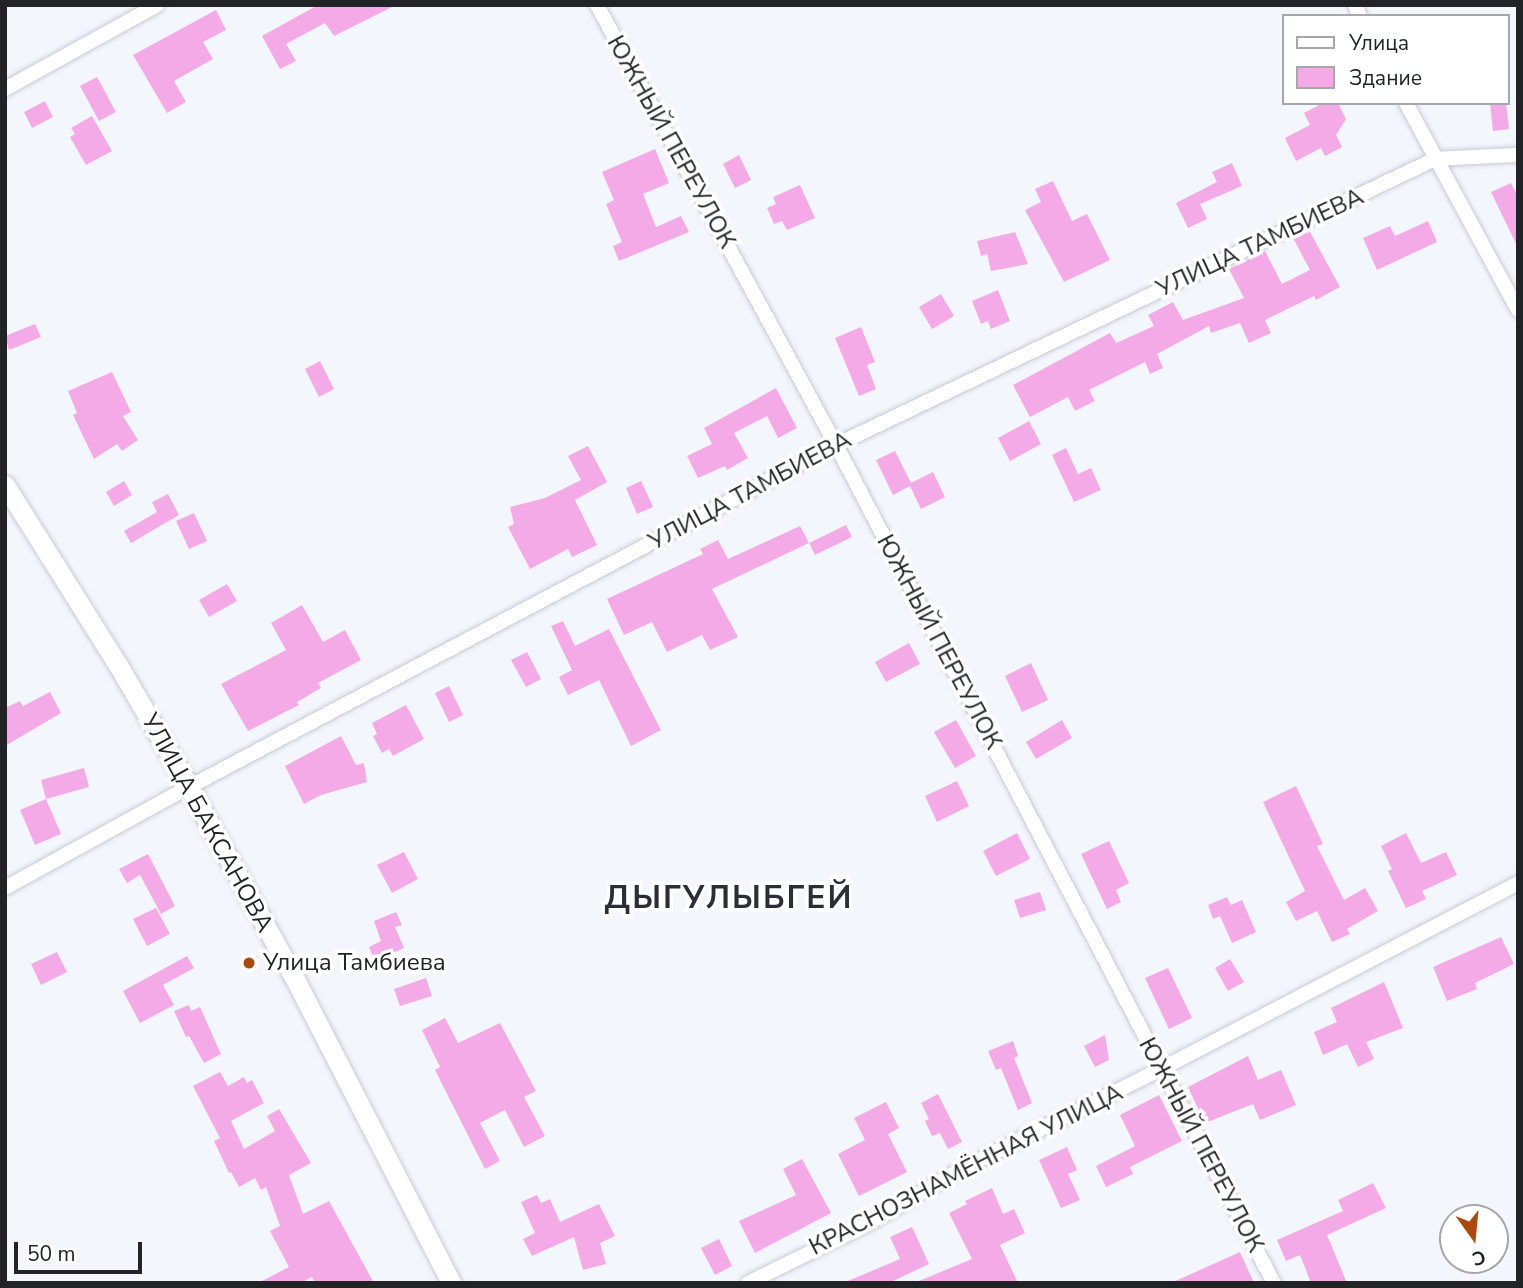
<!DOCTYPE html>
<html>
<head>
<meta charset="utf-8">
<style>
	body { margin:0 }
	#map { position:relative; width:1523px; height:1288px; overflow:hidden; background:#f3f6fd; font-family:"Nunito Sans",sans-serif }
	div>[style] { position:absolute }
	.building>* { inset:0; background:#f4aae7 }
	.roads { filter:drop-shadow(0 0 2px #c7cbd4) drop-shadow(0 0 2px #c7cbd4) }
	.minor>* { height:14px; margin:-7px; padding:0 7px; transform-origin:7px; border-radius:7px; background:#fff }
	.secondary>* { height:19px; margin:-9.5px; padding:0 9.5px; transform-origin:9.5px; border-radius:9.5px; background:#fff }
	.dots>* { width:19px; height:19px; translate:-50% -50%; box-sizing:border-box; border:4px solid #fff; border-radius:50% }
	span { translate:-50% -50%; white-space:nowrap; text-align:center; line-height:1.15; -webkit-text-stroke:7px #fff; paint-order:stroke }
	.street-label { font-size:24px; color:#212326 }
	.poi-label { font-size:24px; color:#212326 }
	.left { translate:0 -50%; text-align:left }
	.district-label { font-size:32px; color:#2b2e35; font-weight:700; letter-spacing:2px }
	.frame { position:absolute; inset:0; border:7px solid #212326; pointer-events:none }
	.legend { position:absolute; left:1282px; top:14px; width:228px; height:91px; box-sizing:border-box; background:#fff; border:2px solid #a6a7a8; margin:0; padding:9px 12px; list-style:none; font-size:21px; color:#212326 }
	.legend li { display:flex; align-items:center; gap:14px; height:35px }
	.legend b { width:35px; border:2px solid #a6a7a8 }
	.north { position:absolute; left:1439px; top:1204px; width:70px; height:70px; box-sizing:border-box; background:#fff; border:2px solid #a6a7a8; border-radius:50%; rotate:165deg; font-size:19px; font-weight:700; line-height:28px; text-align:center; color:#212326 }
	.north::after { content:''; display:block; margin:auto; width:24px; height:32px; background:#ac4a0e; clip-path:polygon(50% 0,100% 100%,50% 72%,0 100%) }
	.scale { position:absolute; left:14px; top:1242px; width:128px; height:32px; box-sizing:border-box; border:4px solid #212326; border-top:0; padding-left:9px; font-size:21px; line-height:24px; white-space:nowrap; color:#212326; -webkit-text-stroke:5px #fff; paint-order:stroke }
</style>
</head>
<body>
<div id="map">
	<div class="building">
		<i style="clip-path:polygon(318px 5px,396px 5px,334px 36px,325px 23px,286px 44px,296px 61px,280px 69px,262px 36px)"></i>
		<i style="clip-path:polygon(216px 10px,226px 30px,203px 42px,213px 59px,174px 81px,186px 102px,167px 113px,133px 55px)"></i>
		<i style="clip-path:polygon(97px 77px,116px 112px,99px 121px,80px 86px)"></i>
		<i style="clip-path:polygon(45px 101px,53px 117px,32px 128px,24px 112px)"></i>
		<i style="clip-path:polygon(1323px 103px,1338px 103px,1346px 119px,1336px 135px,1342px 147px,1325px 156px,1321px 148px,1296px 161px,1285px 138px,1310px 125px,1304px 113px)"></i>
		<i style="clip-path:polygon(1490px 103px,1506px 103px,1509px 129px,1493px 131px)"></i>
		<i style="clip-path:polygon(92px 116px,112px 151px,86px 165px,70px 137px,75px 134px,71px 128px)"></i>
		<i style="clip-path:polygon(655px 149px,669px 183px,643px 194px,656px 227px,681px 216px,689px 232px,619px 261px,613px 246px,622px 242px,606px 204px,614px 200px,602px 172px)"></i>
		<i style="clip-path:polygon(739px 155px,751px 180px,735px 188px,723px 164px)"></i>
		<i style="clip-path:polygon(1232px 163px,1242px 186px,1200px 204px,1207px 219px,1188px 228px,1176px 203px,1217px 182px,1212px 172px)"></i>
		<i style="clip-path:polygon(1053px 181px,1072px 221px,1087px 214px,1110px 260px,1064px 282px,1025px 210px,1041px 202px,1035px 189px)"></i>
		<i style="clip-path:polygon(1511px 183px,1518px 197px,1518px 248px,1491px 192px)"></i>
		<i style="clip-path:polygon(800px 185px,815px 218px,787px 230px,782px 221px,774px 224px,767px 208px,776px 204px,773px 197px)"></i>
		<i style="clip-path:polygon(1428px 221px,1437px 242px,1377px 270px,1363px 238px,1390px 226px,1395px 236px)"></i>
		<i style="clip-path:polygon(1309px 230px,1340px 287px,1316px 300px,1314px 296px,1265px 320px,1271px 333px,1249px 343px,1240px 323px,1211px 333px,1209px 326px,1157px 354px,1163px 368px,1150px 374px,1145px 362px,1089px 390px,1095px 401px,1075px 411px,1068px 397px,1030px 417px,1013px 385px,1110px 333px,1116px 343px,1154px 326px,1148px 315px,1173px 302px,1183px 320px,1244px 298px,1229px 269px,1265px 251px,1282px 284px,1310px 270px,1293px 238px)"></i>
		<i style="clip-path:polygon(1015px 232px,1028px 264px,991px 271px,987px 254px,981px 256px,977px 241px)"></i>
		<i style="clip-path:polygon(998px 290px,1010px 321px,991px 329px,988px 321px,981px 324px,972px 301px)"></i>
		<i style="clip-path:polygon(941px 294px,954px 316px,932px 329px,919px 307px)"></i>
		<i style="clip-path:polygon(35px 324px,41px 337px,9px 350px,5px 336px)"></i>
		<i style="clip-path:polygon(861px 327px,875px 362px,867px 365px,876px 389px,859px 396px,835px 338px)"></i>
		<i style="clip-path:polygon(320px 361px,334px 389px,319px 397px,305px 369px)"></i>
		<i style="clip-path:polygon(112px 372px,131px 412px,123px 416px,138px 440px,122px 451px,117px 444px,94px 459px,73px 415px,77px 413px,68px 391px)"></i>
		<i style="clip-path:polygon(776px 388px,797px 428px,778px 438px,767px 416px,734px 433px,748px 458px,727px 470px,725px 466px,698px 478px,687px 456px,712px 444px,704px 428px)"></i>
		<i style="clip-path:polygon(1029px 421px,1041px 444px,1010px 461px,998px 438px)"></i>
		<i style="clip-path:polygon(588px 446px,607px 482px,575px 500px,597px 545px,572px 557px,568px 549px,530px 569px,508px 527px,514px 524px,510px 507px,545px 498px,581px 480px,568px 456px)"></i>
		<i style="clip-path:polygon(1066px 448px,1078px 474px,1091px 468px,1101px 490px,1074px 502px,1052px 455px)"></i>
		<i style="clip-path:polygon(895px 451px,911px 483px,933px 472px,945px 497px,921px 509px,910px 486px,893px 495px,876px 460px)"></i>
		<i style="clip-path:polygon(124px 481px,132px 495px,114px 506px,106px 492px)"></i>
		<i style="clip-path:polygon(641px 481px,653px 507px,637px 514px,626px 488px)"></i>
		<i style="clip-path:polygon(168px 494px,179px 515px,131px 543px,124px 531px,157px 512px,152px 502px)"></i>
		<i style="clip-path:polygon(194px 513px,207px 541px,189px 549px,176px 521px)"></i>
		<i style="clip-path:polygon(846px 525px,852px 537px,815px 555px,809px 543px)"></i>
		<i style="clip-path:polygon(800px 526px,809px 543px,712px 589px,738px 637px,710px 650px,702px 635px,667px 652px,652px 622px,624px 635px,607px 599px,703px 554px,700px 549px,718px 540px,728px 559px)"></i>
		<i style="clip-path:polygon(227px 584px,237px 601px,209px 617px,199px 600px)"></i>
		<i style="clip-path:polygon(302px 605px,323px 642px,345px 630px,361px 660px,318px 683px,321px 688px,297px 702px,299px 705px,248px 731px,221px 684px,286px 650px,271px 623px)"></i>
		<i style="clip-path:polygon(563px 621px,575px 646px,609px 629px,661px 730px,631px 746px,599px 680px,568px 695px,559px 677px,572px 670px,551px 626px)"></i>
		<i style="clip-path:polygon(909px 643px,920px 664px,886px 682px,875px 662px)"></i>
		<i style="clip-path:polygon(527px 652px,541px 679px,526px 687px,511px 660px)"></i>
		<i style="clip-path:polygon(1031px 663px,1048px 700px,1022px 712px,1005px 676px)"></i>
		<i style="clip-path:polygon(449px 686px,463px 715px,449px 722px,435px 693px)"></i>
		<i style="clip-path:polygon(50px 692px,61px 713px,5px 746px,5px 708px,20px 701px,23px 706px)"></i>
		<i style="clip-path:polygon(406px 705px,424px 739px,393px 756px,389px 749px,382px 753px,373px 736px,377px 734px,372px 723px)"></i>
		<i style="clip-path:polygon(956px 720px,976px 756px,955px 768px,934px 732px)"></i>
		<i style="clip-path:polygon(1062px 720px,1072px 738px,1036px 759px,1026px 742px)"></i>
		<i style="clip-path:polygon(341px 736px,356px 765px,364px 763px,367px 782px,321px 795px,304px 804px,285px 766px)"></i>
		<i style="clip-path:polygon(84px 768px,89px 787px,46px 799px,41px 780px)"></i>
		<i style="clip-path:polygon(957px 781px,969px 806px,937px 822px,925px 796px)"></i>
		<i style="clip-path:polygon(1296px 786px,1323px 844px,1317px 846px,1344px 900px,1365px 888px,1378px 911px,1347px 929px,1350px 934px,1332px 942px,1317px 911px,1296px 921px,1286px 902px,1305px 891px,1263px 802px)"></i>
		<i style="clip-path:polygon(46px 799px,61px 834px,35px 845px,20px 810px)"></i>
		<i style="clip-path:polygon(1017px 833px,1030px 859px,996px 876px,983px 851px)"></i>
		<i style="clip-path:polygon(1406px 833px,1421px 863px,1446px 852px,1457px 875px,1422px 891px,1426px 899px,1406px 908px,1388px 871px,1392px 869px,1381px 846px)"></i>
		<i style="clip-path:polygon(1109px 841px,1129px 883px,1116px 890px,1121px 902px,1107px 909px,1081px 854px)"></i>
		<i style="clip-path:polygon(404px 852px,418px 879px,392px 893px,377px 865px)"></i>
		<i style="clip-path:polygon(148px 854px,175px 906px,161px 914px,140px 875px,127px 883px,119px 869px)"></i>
		<i style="clip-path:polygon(1040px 892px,1046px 910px,1020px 918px,1014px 900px)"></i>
		<i style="clip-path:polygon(1227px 897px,1231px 905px,1242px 900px,1256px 932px,1232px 943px,1220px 916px,1213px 919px,1208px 905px)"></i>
		<i style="clip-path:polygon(156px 908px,170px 934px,147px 946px,133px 919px)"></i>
		<i style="clip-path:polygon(396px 912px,402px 925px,395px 927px,404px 948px,375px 961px,369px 947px,381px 941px,374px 921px)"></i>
		<i style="clip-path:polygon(1501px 937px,1514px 964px,1475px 983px,1477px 989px,1447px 1001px,1433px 967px)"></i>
		<i style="clip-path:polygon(57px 952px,67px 972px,41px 985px,31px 964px)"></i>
		<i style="clip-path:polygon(187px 956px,194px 968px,163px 985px,174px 1005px,140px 1023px,123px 991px)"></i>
		<i style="clip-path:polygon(1230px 959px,1244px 982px,1228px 991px,1215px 968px)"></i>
		<i style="clip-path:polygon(1168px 968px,1192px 1018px,1169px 1029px,1145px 978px)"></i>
		<i style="clip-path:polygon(426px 978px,432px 996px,400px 1006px,394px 989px)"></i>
		<i style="clip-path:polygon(1384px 982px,1403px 1028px,1366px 1042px,1374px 1059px,1358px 1067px,1347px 1044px,1323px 1055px,1314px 1032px,1337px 1022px,1331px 1008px)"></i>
		<i style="clip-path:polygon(189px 1005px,191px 1011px,200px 1007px,221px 1054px,204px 1063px,189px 1036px,186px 1037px,174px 1011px)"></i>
		<i style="clip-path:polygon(445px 1018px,458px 1043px,500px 1023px,536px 1091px,524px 1097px,545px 1136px,524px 1147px,505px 1110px,480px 1123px,500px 1161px,485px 1169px,435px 1070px,440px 1067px,422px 1030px)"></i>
		<i style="clip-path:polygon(1105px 1035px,1109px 1060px,1095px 1067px,1084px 1046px)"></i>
		<i style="clip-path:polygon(1013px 1041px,1018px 1056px,1014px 1058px,1032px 1103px,1018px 1110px,1001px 1068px,996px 1070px,988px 1051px)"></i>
		<i style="clip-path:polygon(1248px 1056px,1258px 1080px,1281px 1070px,1296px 1105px,1260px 1120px,1253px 1104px,1205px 1123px,1188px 1087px)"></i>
		<i style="clip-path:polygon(220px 1072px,228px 1086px,244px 1077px,247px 1083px,252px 1080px,264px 1103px,231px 1121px,244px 1149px,275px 1131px,267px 1116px,279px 1109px,311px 1163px,289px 1175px,303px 1214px,329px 1201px,374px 1283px,315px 1283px,312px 1277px,301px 1283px,258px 1283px,289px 1267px,270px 1231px,280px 1226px,266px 1187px,261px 1190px,255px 1178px,239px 1187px,231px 1172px,229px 1173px,214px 1141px,220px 1138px,193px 1086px)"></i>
		<i style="clip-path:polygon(938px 1094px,962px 1142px,948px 1149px,940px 1133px,932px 1136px,925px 1121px,929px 1119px,921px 1103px)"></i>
		<i style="clip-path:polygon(1159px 1095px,1182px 1141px,1130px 1167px,1133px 1174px,1106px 1187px,1096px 1166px,1135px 1146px,1120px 1115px)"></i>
		<i style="clip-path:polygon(886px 1102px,899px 1128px,888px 1134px,907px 1172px,859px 1196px,838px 1154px,865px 1140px,854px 1118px)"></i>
		<i style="clip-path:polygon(1067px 1147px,1077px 1170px,1068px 1174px,1080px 1200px,1061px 1208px,1039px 1160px)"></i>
		<i style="clip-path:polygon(802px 1159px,831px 1213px,755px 1253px,739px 1221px,796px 1195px,783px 1169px)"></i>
		<i style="clip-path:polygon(1373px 1183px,1386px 1208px,1327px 1235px,1347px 1283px,1311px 1283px,1300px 1255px,1286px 1261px,1277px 1240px,1343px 1211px,1338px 1200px)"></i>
		<i style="clip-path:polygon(992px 1188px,1003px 1214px,1014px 1209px,1025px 1233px,1000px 1245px,1018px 1283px,914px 1283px,972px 1259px,949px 1213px,967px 1204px,965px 1201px)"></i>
		<i style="clip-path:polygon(537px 1195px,541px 1203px,550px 1199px,560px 1222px,599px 1204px,615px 1236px,600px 1243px,606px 1264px,583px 1270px,574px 1237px,532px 1256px,523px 1239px,535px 1233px,521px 1202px)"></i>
		<i style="clip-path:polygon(912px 1227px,929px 1264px,889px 1283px,843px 1283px,900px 1259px,890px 1237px)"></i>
		<i style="clip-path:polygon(719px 1239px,732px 1266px,715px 1275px,701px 1248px)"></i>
		<i style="clip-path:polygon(1240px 1252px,1254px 1283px,1171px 1283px)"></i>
	</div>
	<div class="roads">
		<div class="minor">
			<i style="left:597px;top:5px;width:501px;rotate:61.49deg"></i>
			<i style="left:836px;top:445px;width:946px;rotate:62.41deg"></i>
			<i style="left:1355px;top:5px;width:12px;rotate:66deg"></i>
			<i style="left:5px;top:89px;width:174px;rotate:-28.9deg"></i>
			<i style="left:1406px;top:103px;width:235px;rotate:61.6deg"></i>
			<i style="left:5px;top:888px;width:210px;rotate:-28.8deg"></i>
			<i style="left:189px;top:787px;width:732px;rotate:-27.86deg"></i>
			<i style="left:836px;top:445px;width:664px;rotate:-25.52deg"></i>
			<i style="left:1435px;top:159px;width:83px;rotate:-2.8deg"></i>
			<i style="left:748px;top:1283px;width:131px;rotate:-26.2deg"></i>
			<i style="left:866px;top:1225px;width:113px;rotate:-30.4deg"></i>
			<i style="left:963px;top:1168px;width:221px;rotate:-26.6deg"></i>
			<i style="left:1161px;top:1069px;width:403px;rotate:-27.5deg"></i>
		</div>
		<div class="secondary">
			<i style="left:5px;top:485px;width:213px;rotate:57.9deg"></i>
			<i style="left:118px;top:665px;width:141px;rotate:59.8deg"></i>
			<i style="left:189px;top:787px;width:217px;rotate:61.1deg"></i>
			<i style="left:294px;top:977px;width:344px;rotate:62.8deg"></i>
		</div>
	</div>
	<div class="dots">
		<i style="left:249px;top:963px;background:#ac4a0e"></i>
	</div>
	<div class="street-label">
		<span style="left:671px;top:142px;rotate:61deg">ЮЖНЫЙ ПЕРЕУЛОК</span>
		<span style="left:1260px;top:243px;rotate:-25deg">УЛИЦА ТАМБИЕВА</span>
		<span style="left:750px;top:491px;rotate:-28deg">УЛИЦА ТАМБИЕВА</span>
		<span style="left:939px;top:642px;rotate:62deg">ЮЖНЫЙ ПЕРЕУЛОК</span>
		<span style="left:207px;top:823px;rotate:61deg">УЛИЦА БАКСАНОВА</span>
		<span style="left:1201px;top:1145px;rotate:62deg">ЮЖНЫЙ ПЕРЕУЛОК</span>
		<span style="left:966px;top:1170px;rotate:-27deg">КРАСНОЗНАМЁННАЯ УЛИЦА</span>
	</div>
	<div class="poi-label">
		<span class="left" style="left:263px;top:963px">Улица Тамбиева</span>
	</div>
	<div class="district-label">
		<span style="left:729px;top:898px">ДЫГУЛЫБГЕЙ</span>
	</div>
	<div class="frame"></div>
	<ul class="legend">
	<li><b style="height:9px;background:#fff"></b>Улица</li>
	<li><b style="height:19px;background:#f4aae7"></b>Здание</li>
	</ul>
	<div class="north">С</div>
	<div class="scale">50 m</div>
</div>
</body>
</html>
